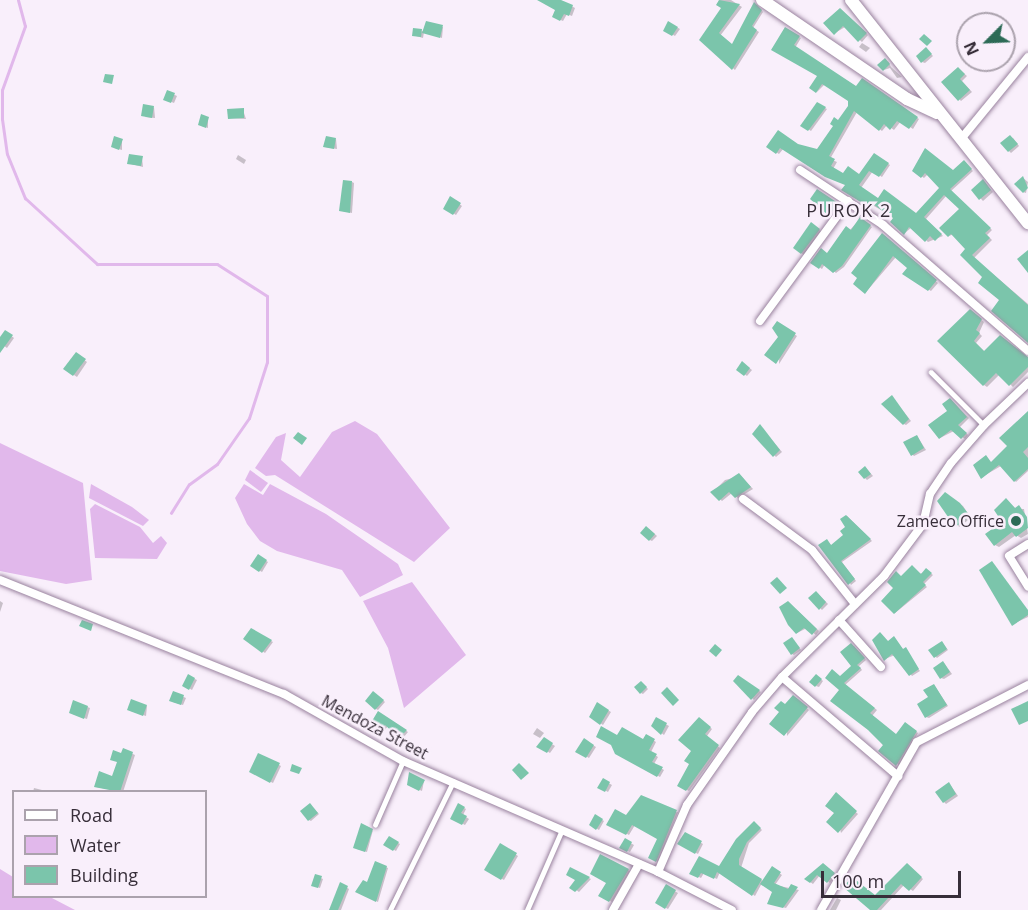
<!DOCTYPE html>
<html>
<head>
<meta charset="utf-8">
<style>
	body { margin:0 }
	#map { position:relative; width:1028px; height:910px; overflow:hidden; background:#f9effb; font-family:"Open Sans",sans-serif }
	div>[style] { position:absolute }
	.water>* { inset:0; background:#e1b8eb }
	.shadow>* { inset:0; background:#0003 }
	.stream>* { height:3px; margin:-1.5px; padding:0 1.5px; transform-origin:1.5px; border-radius:1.5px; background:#e1b8eb }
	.building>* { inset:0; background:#7bc5ab }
	.roads { filter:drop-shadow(0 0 2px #99829e) drop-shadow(0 0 2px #99829e) }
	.lane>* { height:4.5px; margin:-2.25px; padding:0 2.25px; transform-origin:2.25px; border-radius:2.25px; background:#fff }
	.street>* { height:8px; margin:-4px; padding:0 4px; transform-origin:4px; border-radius:4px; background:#fff }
	.secondary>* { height:12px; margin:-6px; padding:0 6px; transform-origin:6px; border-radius:6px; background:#fff }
	.dots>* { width:16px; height:16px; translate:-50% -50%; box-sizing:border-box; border:3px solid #f9effb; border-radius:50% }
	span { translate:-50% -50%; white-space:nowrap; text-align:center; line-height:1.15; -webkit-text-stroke:5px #f9effb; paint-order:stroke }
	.poi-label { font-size:16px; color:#372e39 }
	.right { translate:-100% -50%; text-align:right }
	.street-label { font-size:16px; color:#372e39 }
	.neighbourhood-label { font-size:18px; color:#372e39; letter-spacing:1.5px }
	.legend { position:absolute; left:12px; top:790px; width:195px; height:108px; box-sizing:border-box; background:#f9effb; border:2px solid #aba2ad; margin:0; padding:8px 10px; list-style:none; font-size:18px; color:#372e39 }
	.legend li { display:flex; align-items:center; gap:12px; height:30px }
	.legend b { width:30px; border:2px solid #aba2ad }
	.north { position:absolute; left:956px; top:12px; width:60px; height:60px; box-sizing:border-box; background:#f9effb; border:2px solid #aba2ad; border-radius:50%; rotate:246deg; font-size:16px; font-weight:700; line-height:24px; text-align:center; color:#372e39 }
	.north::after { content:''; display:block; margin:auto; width:21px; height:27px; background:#2c6a56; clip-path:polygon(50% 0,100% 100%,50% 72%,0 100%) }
	.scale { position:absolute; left:821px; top:871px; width:140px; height:27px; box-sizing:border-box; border:3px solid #372e39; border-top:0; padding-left:8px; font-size:18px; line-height:21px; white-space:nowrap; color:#372e39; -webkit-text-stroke:4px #f9effb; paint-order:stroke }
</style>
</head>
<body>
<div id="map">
	<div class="water">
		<i style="clip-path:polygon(355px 421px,377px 434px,450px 528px,414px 562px,275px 475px,266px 476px,255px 468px,276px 437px,286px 433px,281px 460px,300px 477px,332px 432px)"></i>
		<i style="clip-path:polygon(0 443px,83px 483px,92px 580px,66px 584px,0 571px)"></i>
		<i style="clip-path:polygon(250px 470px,268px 483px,261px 492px,245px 480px)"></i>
		<i style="clip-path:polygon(91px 484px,132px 507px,149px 520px,143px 526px,89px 498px)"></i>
		<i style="clip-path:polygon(244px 484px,263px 495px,270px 484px,326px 514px,398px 564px,403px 575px,360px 597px,342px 570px,277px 551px,260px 541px,247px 524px,235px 498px)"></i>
		<i style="clip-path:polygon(95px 504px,140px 527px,153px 543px,161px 536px,167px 543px,157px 559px,95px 558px,90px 509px)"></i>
		<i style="clip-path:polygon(412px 582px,466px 655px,404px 708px,388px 648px,363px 601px)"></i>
		<i style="clip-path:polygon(0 869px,13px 877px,14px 896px,50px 897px,75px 910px,0 910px)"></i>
	</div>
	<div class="shadow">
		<i style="clip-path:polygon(551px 0,560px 0,575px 8px,572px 16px,567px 14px,563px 21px,554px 17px,557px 9px)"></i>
		<i style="clip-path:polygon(720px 0,731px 0,742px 7px,720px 36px,733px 45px,757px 5px,763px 12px,753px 28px,759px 32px,735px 70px,701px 40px,723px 7px,718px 4px)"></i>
		<i style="clip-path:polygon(843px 12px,868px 35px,862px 42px,845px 27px,835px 33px)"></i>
		<i style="clip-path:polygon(669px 23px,680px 29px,675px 36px,665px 30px)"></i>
		<i style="clip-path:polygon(443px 27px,442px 38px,424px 32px,423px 38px,416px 36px,422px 31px)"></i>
		<i style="clip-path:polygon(786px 29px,801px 38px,795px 48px,857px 87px,864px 81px,919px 119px,913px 129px,901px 121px,894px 130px,887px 125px,882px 131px,857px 112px,830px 159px,837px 162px,833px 169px,844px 175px,860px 175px,874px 155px,890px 165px,882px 177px,873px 171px,861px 188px,878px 200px,917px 215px,941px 188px,928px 174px,924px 178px,914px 171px,953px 172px,966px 164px,973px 171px,951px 191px,992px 230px,987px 235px,992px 240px,974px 258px,1028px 304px,1028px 341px,967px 249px,954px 234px,949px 236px,961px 209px,947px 195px,926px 219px,943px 236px,928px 242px,912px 227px,905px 233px,895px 218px,844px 189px,847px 185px,784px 148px,779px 154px,768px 147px,799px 146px,818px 151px,849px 106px,849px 100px,825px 84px,817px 92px,819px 76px,773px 50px)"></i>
		<i style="clip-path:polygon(862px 43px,870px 48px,866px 52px,859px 47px)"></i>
		<i style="clip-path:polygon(928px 51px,933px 56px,925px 63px,922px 62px)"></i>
		<i style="clip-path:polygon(888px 61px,891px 67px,902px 77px,897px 78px,890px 68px,884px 70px)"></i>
		<i style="clip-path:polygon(961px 71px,967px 76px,962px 81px,972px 92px,961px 101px,943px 82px)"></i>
		<i style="clip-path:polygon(168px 92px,177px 96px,174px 103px,167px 100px)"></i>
		<i style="clip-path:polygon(817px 104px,827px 109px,811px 131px,802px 125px)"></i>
		<i style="clip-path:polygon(154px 107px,155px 118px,145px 117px)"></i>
		<i style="clip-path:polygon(243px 110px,246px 119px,229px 118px)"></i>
		<i style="clip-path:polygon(208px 118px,208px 128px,202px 126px)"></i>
		<i style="clip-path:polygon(1013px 138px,1019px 146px,1011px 153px,1009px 151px)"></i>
		<i style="clip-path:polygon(336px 139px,337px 149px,325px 147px)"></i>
		<i style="clip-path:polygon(122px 140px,122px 150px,115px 148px)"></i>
		<i style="clip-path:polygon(238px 155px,246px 160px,244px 164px,236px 159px)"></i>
		<i style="clip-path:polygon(142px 158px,143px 167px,131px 164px)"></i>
		<i style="clip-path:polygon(1023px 178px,1028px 182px,1026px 193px,1023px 192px)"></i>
		<i style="clip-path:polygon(352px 182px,354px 183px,352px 213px,343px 211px)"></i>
		<i style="clip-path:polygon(985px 183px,993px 192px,983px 201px,973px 190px)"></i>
		<i style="clip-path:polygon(817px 191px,840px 206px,832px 216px,812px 198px)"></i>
		<i style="clip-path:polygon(451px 198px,462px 206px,456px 215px,445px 208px)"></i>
		<i style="clip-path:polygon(860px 219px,872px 227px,844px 267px,836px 273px,825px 264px,822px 269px,813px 263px,827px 255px)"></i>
		<i style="clip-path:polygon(811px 224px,821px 231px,804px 255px,795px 248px)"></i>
		<i style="clip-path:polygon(885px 236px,938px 283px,931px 291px,904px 274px,909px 268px,896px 257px,866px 292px)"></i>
		<i style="clip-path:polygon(973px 313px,984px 322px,979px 333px,982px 336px,976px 343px,985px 352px,1028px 359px,1028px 372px,1013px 387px,1000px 374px,987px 387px,984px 385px,939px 341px)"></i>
		<i style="clip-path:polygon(777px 323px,797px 336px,779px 364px,780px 337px)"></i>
		<i style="clip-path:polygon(6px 332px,14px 338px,7px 348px,0 343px)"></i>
		<i style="clip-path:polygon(76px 354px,87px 362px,77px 377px,65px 369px)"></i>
		<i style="clip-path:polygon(743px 363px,752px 370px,747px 376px,738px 369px)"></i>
		<i style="clip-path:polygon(892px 397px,911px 421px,906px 425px,904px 424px)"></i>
		<i style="clip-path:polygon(951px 400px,969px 418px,960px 427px,968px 435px,965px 439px,954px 431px,940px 438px)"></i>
		<i style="clip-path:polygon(1028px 413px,1028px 471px,1016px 482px,1001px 466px,982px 477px,1009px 446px)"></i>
		<i style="clip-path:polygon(760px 426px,782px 452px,776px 457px,774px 455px)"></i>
		<i style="clip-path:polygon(917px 436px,926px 450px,914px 456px,912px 454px)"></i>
		<i style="clip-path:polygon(866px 468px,873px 476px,867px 480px,865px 478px)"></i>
		<i style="clip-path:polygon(741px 476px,753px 489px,738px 498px,732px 493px,722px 501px,713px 492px,725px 480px)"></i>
		<i style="clip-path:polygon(945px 494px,963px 506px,971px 518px,959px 527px)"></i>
		<i style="clip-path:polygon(1006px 500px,1016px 509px,1024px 509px,1028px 534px,1021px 538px,1016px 535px,999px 547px,995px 545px,1004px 522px)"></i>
		<i style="clip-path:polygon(847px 516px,872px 541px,842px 562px,856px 581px,851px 585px,827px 541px,832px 546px,845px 536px)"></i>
		<i style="clip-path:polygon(649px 529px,657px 536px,652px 541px,650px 540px)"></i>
		<i style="clip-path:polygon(258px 556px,268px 562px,262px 572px,252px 566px)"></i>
		<i style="clip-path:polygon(929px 572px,933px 575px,924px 584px,927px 587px,895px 613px,895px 588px,902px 577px)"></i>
		<i style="clip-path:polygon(818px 594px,828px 604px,822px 610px,820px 608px)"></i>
		<i style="clip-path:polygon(0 601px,3px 603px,0 612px)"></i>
		<i style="clip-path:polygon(1028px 610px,1028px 617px,1013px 624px)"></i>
		<i style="clip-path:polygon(798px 611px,819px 631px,816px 635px,807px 628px,797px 633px)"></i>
		<i style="clip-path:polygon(251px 630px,273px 642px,265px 653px,245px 639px)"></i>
		<i style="clip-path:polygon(894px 638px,920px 671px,912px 676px,895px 655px,885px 659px,889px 642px)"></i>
		<i style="clip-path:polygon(792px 639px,801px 650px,794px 655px,792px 654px)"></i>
		<i style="clip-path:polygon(942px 642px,948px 650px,937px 658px,935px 656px)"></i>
		<i style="clip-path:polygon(854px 646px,866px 660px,859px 666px,862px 670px,845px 685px,877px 710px,872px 716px,897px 736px,905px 724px,918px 733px,899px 766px,841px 690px,840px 677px,853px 666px)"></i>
		<i style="clip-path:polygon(944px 663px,952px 674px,944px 679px,941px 678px)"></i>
		<i style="clip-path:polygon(188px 676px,197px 680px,192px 690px,184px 685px)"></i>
		<i style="clip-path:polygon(738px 677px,761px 692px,754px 700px,735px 681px)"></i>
		<i style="clip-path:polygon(818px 677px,823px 681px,819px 687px,816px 686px)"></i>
		<i style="clip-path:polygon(643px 684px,648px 689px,643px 694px,641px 693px)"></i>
		<i style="clip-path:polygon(934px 685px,948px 706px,929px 718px,926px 717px)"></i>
		<i style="clip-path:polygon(174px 693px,186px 698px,183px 705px,173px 702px)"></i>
		<i style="clip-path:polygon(376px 694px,385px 702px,378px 710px,376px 709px)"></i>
		<i style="clip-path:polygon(796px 698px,809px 710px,787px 736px,786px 706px)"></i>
		<i style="clip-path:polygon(74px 702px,90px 708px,87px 719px,73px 714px)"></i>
		<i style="clip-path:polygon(597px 704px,611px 712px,603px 725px,591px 717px)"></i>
		<i style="clip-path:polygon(147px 706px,146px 716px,131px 711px)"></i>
		<i style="clip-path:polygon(379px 713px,408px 732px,403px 738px,388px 726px,383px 732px,371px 725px)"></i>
		<i style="clip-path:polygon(656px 719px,669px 726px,664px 735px,652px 726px)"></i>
		<i style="clip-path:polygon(702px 721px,712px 729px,707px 736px,720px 748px,689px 791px,679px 786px,691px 763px)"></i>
		<i style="clip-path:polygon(537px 728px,544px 733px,540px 738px,533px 734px)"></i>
		<i style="clip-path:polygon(647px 736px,656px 742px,651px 752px,658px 757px,654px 764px,664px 770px,660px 777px,617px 753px,618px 737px,644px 741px)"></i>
		<i style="clip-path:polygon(544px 739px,555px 746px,550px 753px,539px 746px)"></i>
		<i style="clip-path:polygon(584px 740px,596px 747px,589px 758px,577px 751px)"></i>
		<i style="clip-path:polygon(124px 750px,135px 755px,123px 792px,96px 787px,112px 778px)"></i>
		<i style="clip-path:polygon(259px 755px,281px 766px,273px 783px,251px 772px)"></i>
		<i style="clip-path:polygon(603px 780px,612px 785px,608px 792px,599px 787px)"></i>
		<i style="clip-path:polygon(424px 781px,422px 791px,411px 786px)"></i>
		<i style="clip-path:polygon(951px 786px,958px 796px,946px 804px,944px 802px)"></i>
		<i style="clip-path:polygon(34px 788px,42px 790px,44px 792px,33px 792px)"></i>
		<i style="clip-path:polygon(838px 796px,858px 814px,841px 833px,836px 812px)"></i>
		<i style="clip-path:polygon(310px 805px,319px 814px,311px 821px,309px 820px)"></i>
		<i style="clip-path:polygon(459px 805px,466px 809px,463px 815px,469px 819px,465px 825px,452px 818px)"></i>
		<i style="clip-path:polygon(678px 812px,658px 862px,650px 858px,659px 839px,635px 825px,629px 835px,609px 824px,626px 817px)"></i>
		<i style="clip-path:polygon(596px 816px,604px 821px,599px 830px,591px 825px)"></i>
		<i style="clip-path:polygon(757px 825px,762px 830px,749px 843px,741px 868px,763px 881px,772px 868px,782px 875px,775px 885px,799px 890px,786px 908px,771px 904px,774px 891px,762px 883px,755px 896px,720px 872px,717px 879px,704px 873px,701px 878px,691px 873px,719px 868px)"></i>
		<i style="clip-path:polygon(373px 830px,367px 852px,357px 849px)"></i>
		<i style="clip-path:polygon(686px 834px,703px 844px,698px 854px,679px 844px)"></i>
		<i style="clip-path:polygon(389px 838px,400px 844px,396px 851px,385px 845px)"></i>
		<i style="clip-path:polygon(625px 840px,634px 845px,630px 852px,621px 848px)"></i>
		<i style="clip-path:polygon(500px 845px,518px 856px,504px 880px,486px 870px)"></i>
		<i style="clip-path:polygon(601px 856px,630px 871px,612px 902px,600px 895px,608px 882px)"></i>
		<i style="clip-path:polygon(376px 863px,388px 868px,378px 902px,357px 891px,367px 884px)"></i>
		<i style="clip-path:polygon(825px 867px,836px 875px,830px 883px,820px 875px,813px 884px,806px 879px)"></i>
		<i style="clip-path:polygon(909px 867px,923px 879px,913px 891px,904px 885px,881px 910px,872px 910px,876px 896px)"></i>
		<i style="clip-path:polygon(571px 869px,591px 879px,579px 892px,572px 887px,577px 880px)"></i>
		<i style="clip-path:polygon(316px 876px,323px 879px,320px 888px,312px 885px)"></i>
		<i style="clip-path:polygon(341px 884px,349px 889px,341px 910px,332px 910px)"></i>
		<i style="clip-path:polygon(666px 886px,678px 893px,668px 909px,657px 903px)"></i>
		<i style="clip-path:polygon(837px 898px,841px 900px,836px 910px,830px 910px)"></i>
	</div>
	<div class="stream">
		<i style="left:18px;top:0;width:27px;rotate:75deg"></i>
		<i style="left:25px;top:26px;width:68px;rotate:109.8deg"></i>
		<i style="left:2px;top:90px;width:29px;rotate:90deg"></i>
		<i style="left:2px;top:119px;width:35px;rotate:82deg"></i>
		<i style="left:7px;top:154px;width:48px;rotate:67.8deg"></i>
		<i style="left:25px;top:198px;width:98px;rotate:42.5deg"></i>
		<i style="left:97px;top:264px;width:120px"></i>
		<i style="left:217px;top:264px;width:59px;rotate:32.6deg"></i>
		<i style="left:267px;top:296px;width:66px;rotate:90deg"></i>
		<i style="left:267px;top:362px;width:59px;rotate:107.8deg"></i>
		<i style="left:249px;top:418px;width:56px;rotate:124.8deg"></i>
		<i style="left:217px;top:464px;width:34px;rotate:144deg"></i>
		<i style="left:189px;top:484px;width:34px;rotate:122deg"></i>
	</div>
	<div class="building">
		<i style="clip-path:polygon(537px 0,561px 0,573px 5px,569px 16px,564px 14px,560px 21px,552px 17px,555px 10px)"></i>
		<i style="clip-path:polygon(719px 0,740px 4px,719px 33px,732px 44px,754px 2px,762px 10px,752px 26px,757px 30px,732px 70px,699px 40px,721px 8px,716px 5px)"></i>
		<i style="clip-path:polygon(840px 8px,867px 33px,858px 42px,843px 26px,834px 35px,823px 23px)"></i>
		<i style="clip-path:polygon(426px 21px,443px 25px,440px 38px,422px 33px)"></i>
		<i style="clip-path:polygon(668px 21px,678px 27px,672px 36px,663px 31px)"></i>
		<i style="clip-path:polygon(785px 27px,800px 36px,794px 45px,856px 86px,862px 78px,918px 117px,909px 129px,897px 121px,890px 130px,884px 124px,879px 131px,854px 111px,829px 156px,835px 159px,831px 166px,843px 173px,848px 166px,859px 174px,874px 153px,889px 163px,879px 177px,869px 171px,859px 185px,878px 198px,884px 189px,916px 213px,939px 188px,925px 173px,921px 178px,912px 171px,925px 148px,953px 170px,964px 160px,972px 169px,950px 189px,991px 228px,985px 233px,990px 238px,972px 255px,1028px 305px,1028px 343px,991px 311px,999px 300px,978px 283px,982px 277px,960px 255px,965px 249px,951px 234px,948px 237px,939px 228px,959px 209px,944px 195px,924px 217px,942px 234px,935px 241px,930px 236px,925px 242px,909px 227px,904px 235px,890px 222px,893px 218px,870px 202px,867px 206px,841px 190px,845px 185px,825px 177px,780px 148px,776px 154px,766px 147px,778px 130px,798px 144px,817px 149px,833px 126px,830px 124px,834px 117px,838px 120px,848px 106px,848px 101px,822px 84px,816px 93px,809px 88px,817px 76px,771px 50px)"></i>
		<i style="clip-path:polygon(413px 28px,422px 29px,421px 37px,412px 36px)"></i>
		<i style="clip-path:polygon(924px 34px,932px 41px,927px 46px,919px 39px)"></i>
		<i style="clip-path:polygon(926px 47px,932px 54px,921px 63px,916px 56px)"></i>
		<i style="clip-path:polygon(885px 58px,890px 64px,883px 71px,877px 65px)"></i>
		<i style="clip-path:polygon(958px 67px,965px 74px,960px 79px,970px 90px,958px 101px,941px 82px)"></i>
		<i style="clip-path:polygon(105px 74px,114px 75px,112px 84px,103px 82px)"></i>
		<i style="clip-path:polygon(167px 90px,175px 93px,171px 103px,163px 100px)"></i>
		<i style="clip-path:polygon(817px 102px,826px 107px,808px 131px,800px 126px)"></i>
		<i style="clip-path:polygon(143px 104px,154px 106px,152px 118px,141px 116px)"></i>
		<i style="clip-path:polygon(244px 108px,244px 118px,228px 119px,227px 109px)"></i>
		<i style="clip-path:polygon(201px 114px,209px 117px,206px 128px,198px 125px)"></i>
		<i style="clip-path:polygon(1010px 135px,1018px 144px,1008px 152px,1000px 143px)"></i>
		<i style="clip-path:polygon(114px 136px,123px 139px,119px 150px,111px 147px)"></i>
		<i style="clip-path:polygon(326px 136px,336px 138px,334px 149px,323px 147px)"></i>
		<i style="clip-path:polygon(129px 154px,143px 156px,141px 166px,127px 164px)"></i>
		<i style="clip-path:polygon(1023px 176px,1028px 188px,1023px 193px,1014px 184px)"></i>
		<i style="clip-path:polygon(983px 179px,991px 190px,979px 200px,971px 190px)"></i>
		<i style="clip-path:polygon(343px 180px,352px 181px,350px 213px,339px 211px)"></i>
		<i style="clip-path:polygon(817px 189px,838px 203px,829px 216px,810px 199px)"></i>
		<i style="clip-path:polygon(450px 196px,461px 203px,453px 215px,443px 209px)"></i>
		<i style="clip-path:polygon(860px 217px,871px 225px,842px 266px,833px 273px,822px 264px,819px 269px,810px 263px,821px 248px,827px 253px,846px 226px,851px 230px)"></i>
		<i style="clip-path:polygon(811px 222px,820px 229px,801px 254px,793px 248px)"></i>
		<i style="clip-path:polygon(882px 233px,937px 280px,928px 291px,902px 274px,907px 268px,893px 256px,865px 294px,853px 284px,857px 278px,851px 273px)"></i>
		<i style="clip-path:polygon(1028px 250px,1028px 273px,1017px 259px)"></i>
		<i style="clip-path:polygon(970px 309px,982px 319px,976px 330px,980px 333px,974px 341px,984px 351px,1000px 335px,1028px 357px,1028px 367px,1009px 386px,996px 373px,983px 386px,937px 341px)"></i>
		<i style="clip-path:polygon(777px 321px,796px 333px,776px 364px,764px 355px,778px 337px,772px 328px)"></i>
		<i style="clip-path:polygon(5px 330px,13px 335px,0 353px,0 337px)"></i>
		<i style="clip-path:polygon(76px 352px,86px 359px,73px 376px,63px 369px)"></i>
		<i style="clip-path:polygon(742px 361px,750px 368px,744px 376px,736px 370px)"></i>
		<i style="clip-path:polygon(892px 395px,909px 419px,903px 425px,881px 404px)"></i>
		<i style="clip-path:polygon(950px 398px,967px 417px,958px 425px,967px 433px,961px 439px,951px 430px,939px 439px,928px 425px,947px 411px,942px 404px)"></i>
		<i style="clip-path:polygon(1028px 411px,1028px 447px,1023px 452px,1028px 458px,1028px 469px,1014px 482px,999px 465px,981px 479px,973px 465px,986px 455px,991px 462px,1007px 446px,999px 438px)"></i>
		<i style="clip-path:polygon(760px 424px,780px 450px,773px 457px,752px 434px)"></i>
		<i style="clip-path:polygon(298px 432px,307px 438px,302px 445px,293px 438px)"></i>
		<i style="clip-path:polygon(917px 435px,924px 448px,911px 456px,903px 442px)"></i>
		<i style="clip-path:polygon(865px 466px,871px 474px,864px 479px,858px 472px)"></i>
		<i style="clip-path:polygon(739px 473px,751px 487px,735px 498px,729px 492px,719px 501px,710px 492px)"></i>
		<i style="clip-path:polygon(945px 492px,960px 503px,970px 516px,955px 527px,937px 501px)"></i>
		<i style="clip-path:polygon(1006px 498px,1015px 508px,1019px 505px,1027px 517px,1028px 528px,1016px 537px,1012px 532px,994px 546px,985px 534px,1002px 522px,994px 510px)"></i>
		<i style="clip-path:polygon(846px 515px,871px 539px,841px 561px,855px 579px,848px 585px,818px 545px,827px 539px,831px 545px,843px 535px,840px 531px,845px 527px,840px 519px)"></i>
		<i style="clip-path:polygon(646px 526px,655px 534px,649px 541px,640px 533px)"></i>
		<i style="clip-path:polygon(258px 554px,267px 560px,259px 572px,250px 566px)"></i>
		<i style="clip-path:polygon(992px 561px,1028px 610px,1028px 615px,1012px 626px,979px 570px)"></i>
		<i style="clip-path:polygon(912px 565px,921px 574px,926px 568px,932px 573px,923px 582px,926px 585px,894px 614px,881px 601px,893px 588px,887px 582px,896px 571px,901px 576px)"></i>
		<i style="clip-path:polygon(777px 577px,787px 588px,780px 594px,770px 583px)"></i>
		<i style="clip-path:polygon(816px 591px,826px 602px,819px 610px,808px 598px)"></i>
		<i style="clip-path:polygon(788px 601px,817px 629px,812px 635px,804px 628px,796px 634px,788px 625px,779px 607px)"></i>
		<i style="clip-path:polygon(82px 620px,93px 624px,91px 631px,79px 626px)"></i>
		<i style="clip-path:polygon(251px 628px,272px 640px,262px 653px,243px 639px)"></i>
		<i style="clip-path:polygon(880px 632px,888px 641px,894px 636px,903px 649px,906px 647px,919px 669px,909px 676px,892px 654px,884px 661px,872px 640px)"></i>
		<i style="clip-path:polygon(792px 637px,800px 648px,791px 655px,783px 643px)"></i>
		<i style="clip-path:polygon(942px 641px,947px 649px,934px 658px,928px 650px)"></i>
		<i style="clip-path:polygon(851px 643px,865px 658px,857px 665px,861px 668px,844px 683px,875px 708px,870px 713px,896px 734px,905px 722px,917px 731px,896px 766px,878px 751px,883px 745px,868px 730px,830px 701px,839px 690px,825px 678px,832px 669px,840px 676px,851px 666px,840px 652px)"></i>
		<i style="clip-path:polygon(715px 644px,722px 650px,716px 657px,709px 651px)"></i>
		<i style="clip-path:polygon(943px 661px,950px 672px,940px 679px,933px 668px)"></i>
		<i style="clip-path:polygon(188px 674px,195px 678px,189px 690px,182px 686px)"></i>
		<i style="clip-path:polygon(816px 674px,822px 679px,815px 687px,809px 682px)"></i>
		<i style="clip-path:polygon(738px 675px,760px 690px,751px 700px,733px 681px)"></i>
		<i style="clip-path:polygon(641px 681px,647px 687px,640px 694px,634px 687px)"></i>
		<i style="clip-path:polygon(934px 684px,947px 705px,925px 718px,917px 704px,928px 697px,923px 690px)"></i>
		<i style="clip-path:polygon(667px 687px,679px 700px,673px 706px,661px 693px)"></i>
		<i style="clip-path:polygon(173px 691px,184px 695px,181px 705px,169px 701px)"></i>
		<i style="clip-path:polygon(373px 691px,384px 700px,375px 710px,365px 701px)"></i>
		<i style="clip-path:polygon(793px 695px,808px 707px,784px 736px,769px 724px,779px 712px,774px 708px,781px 701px,785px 704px)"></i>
		<i style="clip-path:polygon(131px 699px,147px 705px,143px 716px,127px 710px)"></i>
		<i style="clip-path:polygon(73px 700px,88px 706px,84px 719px,69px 713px)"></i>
		<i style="clip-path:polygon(1028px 701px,1028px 721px,1019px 725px,1011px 709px)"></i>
		<i style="clip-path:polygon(597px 702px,609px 710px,600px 725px,589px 717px)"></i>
		<i style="clip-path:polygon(378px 711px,407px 730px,399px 738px,385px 725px,379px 732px,369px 726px)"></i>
		<i style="clip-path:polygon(656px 717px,667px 723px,661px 735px,651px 726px)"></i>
		<i style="clip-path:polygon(699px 717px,711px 727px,705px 734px,719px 745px,686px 791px,677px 786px,689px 764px,684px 761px,691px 751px,678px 740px)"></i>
		<i style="clip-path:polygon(601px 726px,617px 735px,622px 727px,643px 739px,646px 734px,655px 739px,649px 750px,657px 754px,652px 762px,663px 767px,657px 777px,615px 754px,611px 745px,596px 737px)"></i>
		<i style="clip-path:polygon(544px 737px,553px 743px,547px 753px,536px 747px)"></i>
		<i style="clip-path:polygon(584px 738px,594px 745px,586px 758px,575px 752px)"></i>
		<i style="clip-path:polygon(123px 748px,133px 752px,120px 792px,94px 787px,99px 771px,112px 776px,117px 762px,110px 760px,113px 750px,121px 753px)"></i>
		<i style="clip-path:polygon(258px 753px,280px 763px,270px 783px,249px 772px)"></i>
		<i style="clip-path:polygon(519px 763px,529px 773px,521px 780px,512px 770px)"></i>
		<i style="clip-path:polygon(292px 764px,302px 768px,299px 774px,290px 771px)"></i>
		<i style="clip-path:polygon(409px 772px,425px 780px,419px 791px,407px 785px)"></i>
		<i style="clip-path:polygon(603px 778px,610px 782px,605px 792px,597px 788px)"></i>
		<i style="clip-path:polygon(949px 782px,956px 794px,943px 803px,935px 792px)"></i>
		<i style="clip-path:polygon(836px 792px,857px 811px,838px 833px,826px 822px,834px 813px,825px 806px)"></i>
		<i style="clip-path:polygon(641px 795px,677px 810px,656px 862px,648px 858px,657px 839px,632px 825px,626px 835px,606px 825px,615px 809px,626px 815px)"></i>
		<i style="clip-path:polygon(310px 803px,318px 813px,308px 821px,300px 811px)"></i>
		<i style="clip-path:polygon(458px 803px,465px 807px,461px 813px,467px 816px,462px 825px,450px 819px)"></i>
		<i style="clip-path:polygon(595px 814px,603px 819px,596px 830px,589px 825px)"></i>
		<i style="clip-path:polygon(754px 821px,761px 828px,747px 842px,739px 859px,739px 865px,762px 879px,752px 896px,717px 872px,714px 879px,701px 873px,698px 878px,689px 874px,699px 856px,719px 866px,736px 839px)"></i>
		<i style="clip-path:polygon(361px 823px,373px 829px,365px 852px,353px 848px)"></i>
		<i style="clip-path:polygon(685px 832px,702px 841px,695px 854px,677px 844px)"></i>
		<i style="clip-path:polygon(389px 836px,399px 842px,393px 851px,383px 845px)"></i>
		<i style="clip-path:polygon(625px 838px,632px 842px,627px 852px,619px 848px)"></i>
		<i style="clip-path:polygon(500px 843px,517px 853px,501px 880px,484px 870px)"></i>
		<i style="clip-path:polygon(600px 854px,629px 869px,609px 902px,598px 896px,606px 883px,590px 874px)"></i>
		<i style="clip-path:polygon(375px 861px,387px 866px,376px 902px,355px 892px,363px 880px,367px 882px)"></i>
		<i style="clip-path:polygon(823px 863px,835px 873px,827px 883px,817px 875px,810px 883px,804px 879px)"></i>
		<i style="clip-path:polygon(907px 863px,922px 877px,909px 891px,901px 884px,877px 910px,870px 910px,843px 887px,852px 877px,875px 895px)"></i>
		<i style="clip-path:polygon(772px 866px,781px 872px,774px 883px,788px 889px,791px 884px,798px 887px,783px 908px,767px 904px,772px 892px,760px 884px)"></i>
		<i style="clip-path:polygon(570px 867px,590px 877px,575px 892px,569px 888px,575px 880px,566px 875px)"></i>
		<i style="clip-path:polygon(315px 874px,322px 876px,318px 888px,311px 886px)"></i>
		<i style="clip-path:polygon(340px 882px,348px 886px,338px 910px,329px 910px)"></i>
		<i style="clip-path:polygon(666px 884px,676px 890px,665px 909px,655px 903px)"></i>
	</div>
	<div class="roads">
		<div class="lane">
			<i style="left:931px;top:372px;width:75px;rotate:45deg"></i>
			<i style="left:375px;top:825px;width:70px;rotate:-66.4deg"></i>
			<i style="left:390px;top:910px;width:143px;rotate:-63.8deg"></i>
			<i style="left:527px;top:910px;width:87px;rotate:-66.4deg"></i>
		</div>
		<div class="street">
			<i style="left:961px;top:139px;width:106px;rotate:-50.7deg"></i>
			<i style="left:800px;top:170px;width:100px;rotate:33.5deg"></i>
			<i style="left:883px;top:225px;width:192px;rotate:41deg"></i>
			<i style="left:760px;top:321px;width:149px;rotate:-53.7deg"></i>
			<i style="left:743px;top:499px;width:86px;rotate:36.5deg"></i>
			<i style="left:812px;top:550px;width:69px;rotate:51.5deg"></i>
			<i style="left:1028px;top:544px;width:22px;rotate:148deg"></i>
			<i style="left:1009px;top:556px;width:36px;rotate:58deg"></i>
			<i style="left:0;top:580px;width:306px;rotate:21.9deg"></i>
			<i style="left:284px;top:694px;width:137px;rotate:29.4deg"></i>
			<i style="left:403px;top:761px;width:278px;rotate:23.5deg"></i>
			<i style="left:658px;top:872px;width:83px;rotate:27.2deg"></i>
			<i style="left:839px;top:620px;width:63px;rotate:48.2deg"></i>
			<i style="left:782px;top:677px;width:153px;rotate:40.5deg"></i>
			<i style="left:658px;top:872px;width:73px;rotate:-66.6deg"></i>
			<i style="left:687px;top:805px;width:113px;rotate:-55deg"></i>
			<i style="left:752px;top:712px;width:46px;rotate:-49.4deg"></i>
			<i style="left:782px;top:677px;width:144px;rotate:-44.7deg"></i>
			<i style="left:884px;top:576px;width:65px;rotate:-53.1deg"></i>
			<i style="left:923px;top:524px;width:31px;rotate:-77deg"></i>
			<i style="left:930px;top:494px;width:37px;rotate:-56deg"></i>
			<i style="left:951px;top:463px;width:50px;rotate:-49deg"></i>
			<i style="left:984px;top:425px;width:61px;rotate:-43.7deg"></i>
			<i style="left:613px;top:910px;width:53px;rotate:-60.5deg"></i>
			<i style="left:821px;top:910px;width:193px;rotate:-60.3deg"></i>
			<i style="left:917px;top:742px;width:125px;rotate:-27.2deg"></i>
		</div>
		<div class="secondary">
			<i style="left:762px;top:0;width:176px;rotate:34.3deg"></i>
			<i style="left:907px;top:99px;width:33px;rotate:25deg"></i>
			<i style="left:851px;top:0;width:285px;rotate:51.6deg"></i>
		</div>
	</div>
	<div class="dots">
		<i style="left:1016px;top:521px;background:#2c6a56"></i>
	</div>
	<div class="poi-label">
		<span class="right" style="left:1004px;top:521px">Zameco Office</span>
	</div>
	<div class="street-label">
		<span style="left:375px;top:727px;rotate:28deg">Mendoza Street</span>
	</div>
	<div class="neighbourhood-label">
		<span style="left:849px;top:210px">PUROK 2</span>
	</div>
	<ul class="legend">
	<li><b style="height:8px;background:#fff"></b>Road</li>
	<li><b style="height:16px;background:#e1b8eb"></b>Water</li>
	<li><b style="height:16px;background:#7bc5ab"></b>Building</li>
	</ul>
	<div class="north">N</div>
	<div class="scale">100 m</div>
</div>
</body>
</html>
